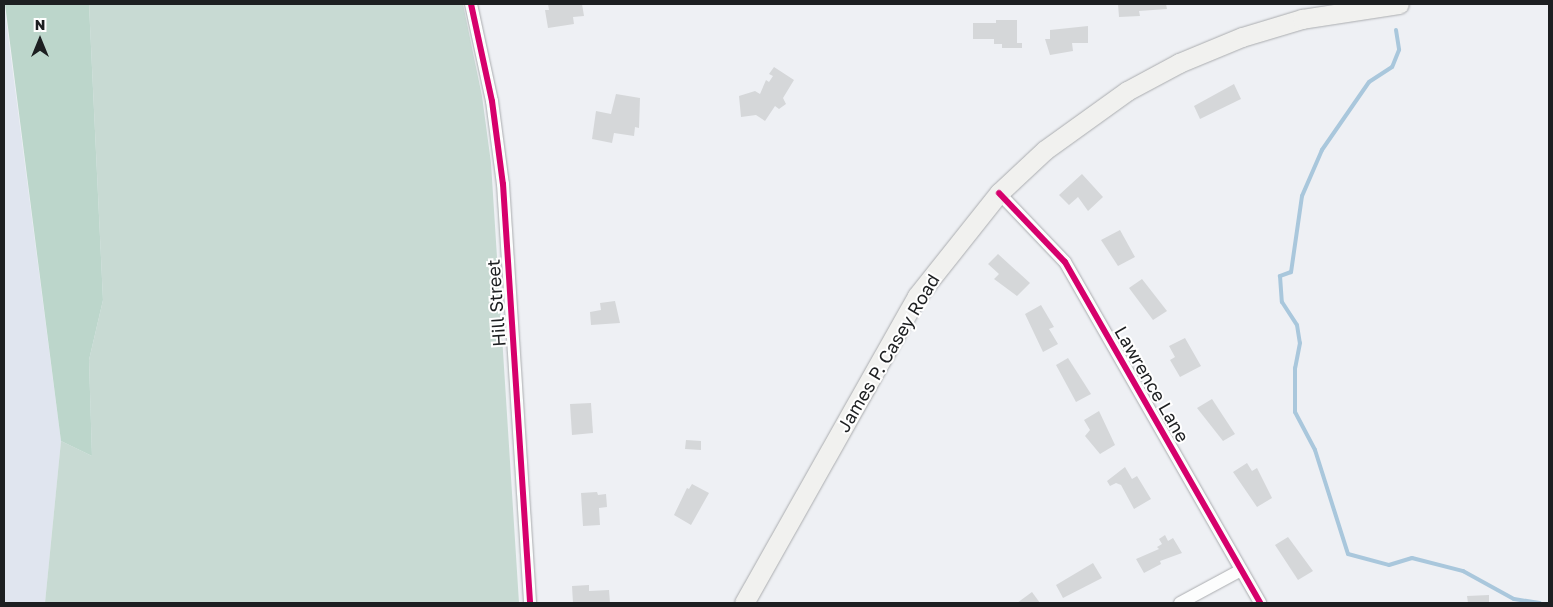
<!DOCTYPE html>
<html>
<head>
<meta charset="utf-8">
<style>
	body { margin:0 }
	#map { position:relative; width:1553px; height:607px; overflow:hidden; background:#eef0f4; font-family:"Golos Text",sans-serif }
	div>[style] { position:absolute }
	.built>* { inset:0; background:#e0e5ef }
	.green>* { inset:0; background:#c8dad3 }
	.forest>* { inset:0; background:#bcd6cb }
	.stream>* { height:4px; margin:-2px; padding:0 2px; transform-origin:2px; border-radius:2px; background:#a9c7dc }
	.building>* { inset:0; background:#d5d7d9 }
	.roads { filter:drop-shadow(0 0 1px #aaacaf) drop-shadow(0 0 1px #aaacaf) }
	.street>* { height:12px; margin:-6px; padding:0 6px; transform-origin:6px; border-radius:6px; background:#fcfdfd }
	.secondary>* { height:19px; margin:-9.5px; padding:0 9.5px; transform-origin:9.5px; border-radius:9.5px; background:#f1f1ef }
	.cycleway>* { height:6px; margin:-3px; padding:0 3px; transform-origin:3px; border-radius:3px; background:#d6006c }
	span { translate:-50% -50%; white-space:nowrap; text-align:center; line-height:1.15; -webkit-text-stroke:4px #fff; paint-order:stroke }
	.street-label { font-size:18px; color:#1d1f21 }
	.frame { position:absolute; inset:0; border:5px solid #1d1f21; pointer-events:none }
	.north { position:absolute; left:15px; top:15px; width:50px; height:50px; -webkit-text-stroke:4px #fff; paint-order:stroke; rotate:0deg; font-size:14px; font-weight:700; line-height:20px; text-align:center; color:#1d1f21 }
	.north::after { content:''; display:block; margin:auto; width:18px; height:22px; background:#1d1f21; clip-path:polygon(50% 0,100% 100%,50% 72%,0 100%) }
</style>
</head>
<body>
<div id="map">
	<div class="built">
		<i style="clip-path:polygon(4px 4px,61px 441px,45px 603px,4px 603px)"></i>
	</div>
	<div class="green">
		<i style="clip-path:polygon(89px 4px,463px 4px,482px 96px,491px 163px,519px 603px,45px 603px,61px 441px,92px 456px,89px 360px,103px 300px)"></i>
	</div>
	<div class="forest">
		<i style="clip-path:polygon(5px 4px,89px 4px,103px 300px,89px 360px,92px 456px,61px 441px)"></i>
	</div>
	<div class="stream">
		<i style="left:1396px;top:30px;width:20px;rotate:81deg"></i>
		<i style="left:1399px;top:50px;width:18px;rotate:112deg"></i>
		<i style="left:1392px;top:67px;width:27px;rotate:147deg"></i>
		<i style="left:1369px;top:82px;width:83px;rotate:124.7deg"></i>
		<i style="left:1322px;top:150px;width:50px;rotate:113.5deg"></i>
		<i style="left:1302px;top:196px;width:77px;rotate:98.2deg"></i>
		<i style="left:1291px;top:272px;width:12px;rotate:160deg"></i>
		<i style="left:1280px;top:276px;width:26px;rotate:86deg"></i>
		<i style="left:1282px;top:302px;width:27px;rotate:57deg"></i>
		<i style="left:1297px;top:325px;width:18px;rotate:81deg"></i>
		<i style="left:1300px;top:343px;width:25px;rotate:101deg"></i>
		<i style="left:1295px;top:368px;width:44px;rotate:90deg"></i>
		<i style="left:1295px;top:412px;width:43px;rotate:62.2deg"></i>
		<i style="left:1315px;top:450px;width:109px;rotate:72.4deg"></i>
		<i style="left:1348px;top:554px;width:42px;rotate:15deg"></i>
		<i style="left:1389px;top:565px;width:24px;rotate:-17deg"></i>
		<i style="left:1412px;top:558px;width:53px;rotate:14.3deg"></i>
		<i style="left:1463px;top:571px;width:58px;rotate:28.8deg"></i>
		<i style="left:1514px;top:599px;width:26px;rotate:9deg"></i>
	</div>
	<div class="building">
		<i style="clip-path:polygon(548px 4px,582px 4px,584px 16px,573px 17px,574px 24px,548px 28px,545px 10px,549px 10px)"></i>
		<i style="clip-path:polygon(1118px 4px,1166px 4px,1167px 9px,1139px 11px,1140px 16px,1119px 17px)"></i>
		<i style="clip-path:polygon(996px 20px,1017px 20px,1017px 43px,1022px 43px,1022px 48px,1002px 48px,1002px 44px,994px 44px,994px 39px,973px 39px,973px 23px,996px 23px)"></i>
		<i style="clip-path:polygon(1088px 26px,1088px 43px,1072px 43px,1073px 51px,1050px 55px,1045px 39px,1050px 39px,1050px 30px)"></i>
		<i style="clip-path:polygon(774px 67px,794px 80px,783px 98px,786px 104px,779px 109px,775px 106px,765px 121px,756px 115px,741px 117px,739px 96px,755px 91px,760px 94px,766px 80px,769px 82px,773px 76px,769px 74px)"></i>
		<i style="clip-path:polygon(1234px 84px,1241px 99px,1200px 119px,1194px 106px)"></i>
		<i style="clip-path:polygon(616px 94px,640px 98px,639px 128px,635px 127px,634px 136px,614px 133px,612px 143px,592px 139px,596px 111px,611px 114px)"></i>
		<i style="clip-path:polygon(1082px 174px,1103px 197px,1088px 211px,1078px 197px,1069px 205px,1059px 195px)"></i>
		<i style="clip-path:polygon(1120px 230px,1135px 257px,1118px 266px,1101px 240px)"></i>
		<i style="clip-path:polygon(998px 254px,1030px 283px,1017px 296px,994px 279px,999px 274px,988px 264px)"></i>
		<i style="clip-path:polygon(1142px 279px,1167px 311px,1153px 320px,1129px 288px)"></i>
		<i style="clip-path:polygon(615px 301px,620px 323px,591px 325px,590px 312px,601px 310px,600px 303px)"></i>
		<i style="clip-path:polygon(1041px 305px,1054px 327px,1049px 329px,1058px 344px,1043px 352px,1025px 314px)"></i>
		<i style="clip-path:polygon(1185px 338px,1201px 366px,1180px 377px,1170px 360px,1175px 357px,1169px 346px)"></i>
		<i style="clip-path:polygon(1068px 358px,1091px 394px,1076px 402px,1056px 365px)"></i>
		<i style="clip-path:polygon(1212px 399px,1235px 434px,1223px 441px,1197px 408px)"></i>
		<i style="clip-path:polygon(591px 403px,593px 433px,572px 435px,570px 404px)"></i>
		<i style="clip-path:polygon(1099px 411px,1115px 445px,1100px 454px,1085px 436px,1090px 430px,1084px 420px)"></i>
		<i style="clip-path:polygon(686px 440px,701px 441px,701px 450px,685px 449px)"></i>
		<i style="clip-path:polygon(1247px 463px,1252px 471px,1257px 468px,1272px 498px,1257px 507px,1233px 472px)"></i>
		<i style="clip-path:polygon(1125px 467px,1132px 479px,1137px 476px,1151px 499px,1134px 509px,1121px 485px,1116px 483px,1110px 486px,1107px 481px)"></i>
		<i style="clip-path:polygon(692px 484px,709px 493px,691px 525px,674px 515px,687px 488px,689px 489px)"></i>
		<i style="clip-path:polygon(597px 492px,598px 495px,606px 494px,607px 507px,599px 508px,600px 525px,583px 526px,581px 493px)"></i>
		<i style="clip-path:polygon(1165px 535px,1168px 541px,1173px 538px,1182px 553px,1160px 561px,1161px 564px,1144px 573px,1136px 559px,1159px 549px,1157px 547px,1162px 544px,1159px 539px)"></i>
		<i style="clip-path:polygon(1288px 537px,1313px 571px,1298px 580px,1275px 545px)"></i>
		<i style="clip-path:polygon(1093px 563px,1102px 578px,1063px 598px,1056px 585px)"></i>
		<i style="clip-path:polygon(589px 585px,589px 591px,609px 590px,610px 603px,573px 603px,572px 586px)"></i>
		<i style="clip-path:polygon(1032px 592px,1040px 603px,1017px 603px)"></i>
		<i style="clip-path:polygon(1489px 595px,1489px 602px,1468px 603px,1467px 596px)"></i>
	</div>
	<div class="roads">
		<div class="street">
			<i style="left:471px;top:4px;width:99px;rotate:77.8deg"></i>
			<i style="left:492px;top:101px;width:84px;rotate:82.5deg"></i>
			<i style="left:503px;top:184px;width:420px;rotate:86.3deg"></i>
			<i style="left:999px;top:193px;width:95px;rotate:46.3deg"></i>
			<i style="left:1065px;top:262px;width:393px;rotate:60.2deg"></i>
			<i style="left:1180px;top:603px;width:69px;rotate:-28.4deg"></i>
		</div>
		<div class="secondary">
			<i style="left:744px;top:603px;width:352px;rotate:-60.6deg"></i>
			<i style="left:917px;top:296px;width:132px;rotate:-51.5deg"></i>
			<i style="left:999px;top:193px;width:63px;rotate:-43.1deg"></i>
			<i style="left:1045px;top:150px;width:101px;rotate:-35.7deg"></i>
			<i style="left:1127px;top:91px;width:59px;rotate:-28.3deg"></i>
			<i style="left:1179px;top:63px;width:68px;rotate:-22.4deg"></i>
			<i style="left:1242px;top:37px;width:63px;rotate:-16.7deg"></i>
			<i style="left:1302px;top:19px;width:98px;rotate:-8.8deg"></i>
		</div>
	</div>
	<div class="cycleway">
		<i style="left:471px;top:4px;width:99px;rotate:77.8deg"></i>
		<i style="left:492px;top:101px;width:84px;rotate:82.5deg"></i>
		<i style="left:503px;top:184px;width:420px;rotate:86.3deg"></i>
		<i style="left:999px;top:193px;width:95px;rotate:46.3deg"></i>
		<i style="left:1065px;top:262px;width:393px;rotate:60.2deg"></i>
	</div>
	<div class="street-label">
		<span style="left:496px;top:303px;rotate:-94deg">Hill Street</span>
		<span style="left:888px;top:353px;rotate:-59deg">James P. Casey Road</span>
		<span style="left:1152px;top:384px;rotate:60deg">Lawrence Lane</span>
	</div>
	<div class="frame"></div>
	<div class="north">N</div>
</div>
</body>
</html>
